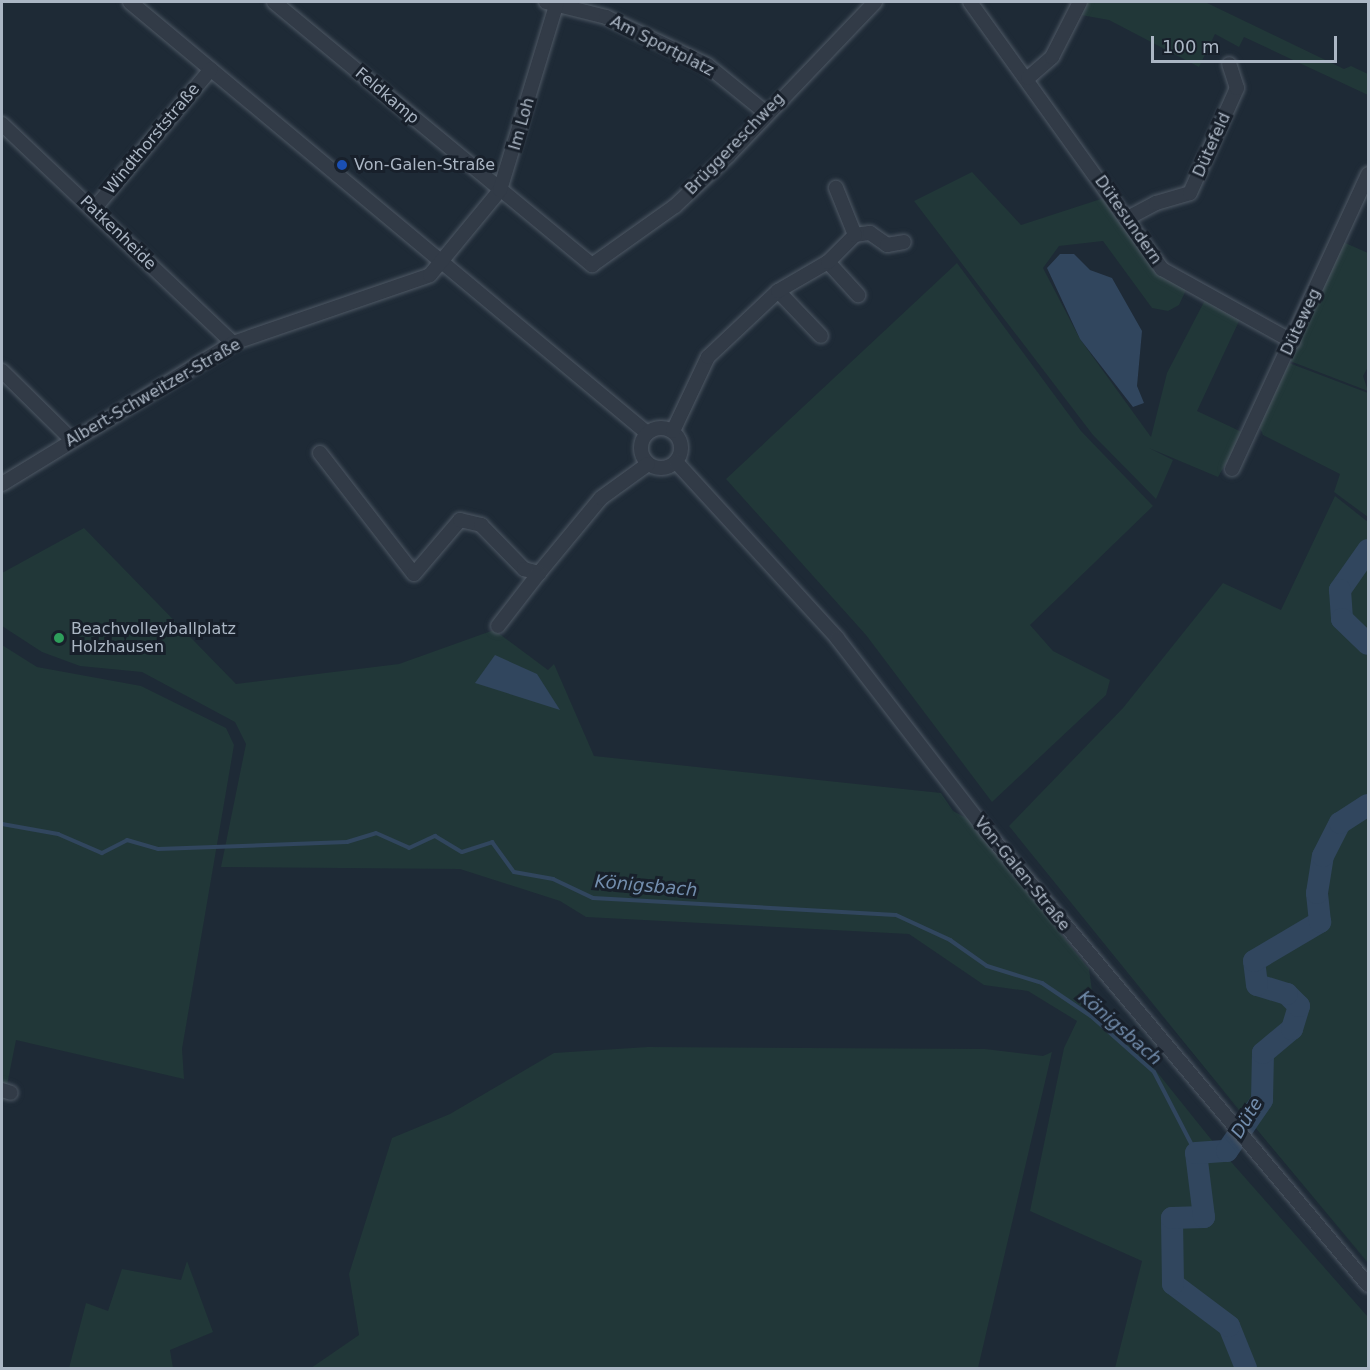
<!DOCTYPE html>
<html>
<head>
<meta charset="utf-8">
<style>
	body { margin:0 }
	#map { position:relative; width:1370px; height:1370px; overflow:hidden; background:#1e2a36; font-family:"DejaVu Sans",sans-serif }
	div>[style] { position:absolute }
	.green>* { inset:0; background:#213738 }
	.water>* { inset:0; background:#31465e }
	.stream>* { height:4px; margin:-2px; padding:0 2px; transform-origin:2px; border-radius:2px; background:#31465e }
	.river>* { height:22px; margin:-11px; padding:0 11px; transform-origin:11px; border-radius:11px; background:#31465e }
	.roads { filter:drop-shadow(0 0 2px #4f5965) drop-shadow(0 0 2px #4f5965) }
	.minor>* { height:14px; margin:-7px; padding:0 7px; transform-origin:7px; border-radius:7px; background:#323b47 }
	.minor>.ring { margin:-7px; padding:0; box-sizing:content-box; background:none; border:14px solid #323b47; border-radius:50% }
	.dots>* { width:16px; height:16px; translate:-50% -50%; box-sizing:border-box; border:3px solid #18202b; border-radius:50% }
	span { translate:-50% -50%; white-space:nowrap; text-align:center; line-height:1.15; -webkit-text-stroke:6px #18202b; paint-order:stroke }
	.street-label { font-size:16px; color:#abb6c4 }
	.poi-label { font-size:16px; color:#abb6c4 }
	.left { translate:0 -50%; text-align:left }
	.water-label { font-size:18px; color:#738eae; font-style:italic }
	.frame { position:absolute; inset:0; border:3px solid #abb6c4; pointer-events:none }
	.scale { position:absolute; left:1151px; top:36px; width:186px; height:27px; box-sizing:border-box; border:3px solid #abb6c4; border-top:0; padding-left:8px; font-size:18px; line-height:21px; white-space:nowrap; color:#abb6c4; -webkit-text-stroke:4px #18202b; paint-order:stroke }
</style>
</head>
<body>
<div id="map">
	<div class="green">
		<i style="clip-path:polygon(1087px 2px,1205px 2px,1344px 69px,1351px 66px,1368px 74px,1368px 95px,1244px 37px,1239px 47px,1215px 34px,1199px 67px,1109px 20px,1081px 15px)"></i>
		<i style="clip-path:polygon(972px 172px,1021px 225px,1104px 198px,1186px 290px,1179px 305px,1168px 311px,1152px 308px,1103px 241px,1059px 246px,1043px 268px,1080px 339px,1151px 437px,1167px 373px,1205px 300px,1240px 319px,1197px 411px,1244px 433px,1218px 477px,1149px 448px,1173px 460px,1156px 499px,1093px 435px,914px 201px)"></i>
		<i style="clip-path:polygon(1343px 242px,1368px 253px,1368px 367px,1363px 376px,1368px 391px,1290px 361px)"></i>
		<i style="clip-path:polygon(957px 263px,1081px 431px,1153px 506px,1030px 625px,1053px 651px,1110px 680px,1106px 695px,992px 802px,866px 635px,726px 479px)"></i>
		<i style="clip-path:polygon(1289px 363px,1368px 393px,1368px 517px,1334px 492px,1340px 474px,1263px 435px,1259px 426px)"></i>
		<i style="clip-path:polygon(1335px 496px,1368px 522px,1368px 543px,1332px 585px,1333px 624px,1368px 656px,1368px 797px,1334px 817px,1315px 852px,1312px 919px,1247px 955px,1251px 990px,1292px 1007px,1287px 1025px,1257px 1052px,1257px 1100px,1243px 1115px,1009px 826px,1123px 708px,1223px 583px,1281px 610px)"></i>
		<i style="clip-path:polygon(84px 528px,236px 684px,399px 664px,494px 630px,548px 670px,554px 664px,594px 756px,941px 793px,953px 811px,970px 820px,1089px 969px,1092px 991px,1210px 1138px,1368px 1317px,1368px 1368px,1115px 1368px,1142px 1261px,1030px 1211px,1064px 1048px,1077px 1021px,1028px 991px,984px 985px,909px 934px,586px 917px,560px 901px,460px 869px,221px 867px,246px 744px,235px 722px,142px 672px,80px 666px,42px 652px,2px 626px,2px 573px)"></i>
		<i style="clip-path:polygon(1368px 559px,1368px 634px,1350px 618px,1347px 591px)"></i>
		<i style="clip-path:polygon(2px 645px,37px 667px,141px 686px,226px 728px,234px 745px,182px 1049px,184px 1079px,16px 1040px,7px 1085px,2px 1084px)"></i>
		<i style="clip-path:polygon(1368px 814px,1368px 1263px,1254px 1126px,1271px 1103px,1270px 1056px,1299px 1032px,1308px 1003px,1292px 986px,1264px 978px,1261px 965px,1327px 925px,1329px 869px,1345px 828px)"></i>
		<i style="clip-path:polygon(648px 1047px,985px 1049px,1043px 1056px,1052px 1052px,978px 1368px,311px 1368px,359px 1335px,349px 1274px,392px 1138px,450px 1114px,554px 1053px)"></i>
		<i style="clip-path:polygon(187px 1261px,213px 1332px,170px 1350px,173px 1368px,69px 1368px,86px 1303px,108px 1311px,122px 1269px,181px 1280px)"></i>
	</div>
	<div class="water">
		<i style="clip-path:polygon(1060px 254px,1074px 254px,1090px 270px,1112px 278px,1142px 331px,1137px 386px,1144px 403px,1133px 407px,1080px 339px,1047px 268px)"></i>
		<i style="clip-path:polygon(495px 655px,537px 674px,560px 710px,475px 683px)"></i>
	</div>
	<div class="stream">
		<i style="left:2px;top:824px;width:57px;rotate:10.1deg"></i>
		<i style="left:58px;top:834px;width:48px;rotate:23.4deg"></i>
		<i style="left:102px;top:853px;width:28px;rotate:-27deg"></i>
		<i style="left:127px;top:840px;width:32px;rotate:16deg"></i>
		<i style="left:158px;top:849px;width:189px;rotate:-2.1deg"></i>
		<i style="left:347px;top:842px;width:30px;rotate:-17deg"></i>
		<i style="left:376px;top:833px;width:36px;rotate:24deg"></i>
		<i style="left:409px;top:848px;width:29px;rotate:-25deg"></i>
		<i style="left:435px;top:836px;width:31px;rotate:31deg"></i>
		<i style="left:462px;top:852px;width:32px;rotate:-18deg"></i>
		<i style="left:492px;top:842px;width:37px;rotate:54deg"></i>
		<i style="left:514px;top:872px;width:40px;rotate:10deg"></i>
		<i style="left:553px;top:879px;width:44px;rotate:25.4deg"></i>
		<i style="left:593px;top:898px;width:303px;rotate:3.2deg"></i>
		<i style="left:896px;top:915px;width:60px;rotate:24.8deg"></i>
		<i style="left:950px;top:940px;width:45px;rotate:35.1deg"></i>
		<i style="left:987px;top:966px;width:58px;rotate:17.2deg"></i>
		<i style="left:1042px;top:983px;width:59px;rotate:34deg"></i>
		<i style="left:1091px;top:1016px;width:84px;rotate:41.6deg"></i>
		<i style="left:1154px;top:1072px;width:91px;rotate:62.6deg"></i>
	</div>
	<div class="river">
		<i style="left:1368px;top:550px;width:49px;rotate:125deg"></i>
		<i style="left:1340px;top:590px;width:29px;rotate:86deg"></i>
		<i style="left:1342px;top:619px;width:36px;rotate:44deg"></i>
		<i style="left:1246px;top:1368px;width:45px;rotate:-112deg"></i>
		<i style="left:1229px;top:1326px;width:70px;rotate:-143.1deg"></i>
		<i style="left:1173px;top:1284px;width:66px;rotate:-90.9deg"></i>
		<i style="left:1172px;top:1218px;width:32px;rotate:-2deg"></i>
		<i style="left:1204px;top:1217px;width:64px;rotate:-97.1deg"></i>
		<i style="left:1196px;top:1153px;width:31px;rotate:-4deg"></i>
		<i style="left:1227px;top:1151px;width:62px;rotate:-55.5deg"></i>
		<i style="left:1262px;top:1100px;width:47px;rotate:-88.8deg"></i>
		<i style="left:1263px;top:1053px;width:38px;rotate:-40deg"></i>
		<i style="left:1292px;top:1029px;width:24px;rotate:-73deg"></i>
		<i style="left:1299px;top:1006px;width:17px;rotate:-135deg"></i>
		<i style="left:1287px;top:994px;width:31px;rotate:-163deg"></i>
		<i style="left:1257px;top:985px;width:24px;rotate:-97deg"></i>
		<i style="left:1254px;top:961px;width:77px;rotate:-30.6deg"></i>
		<i style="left:1320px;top:922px;width:29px;rotate:-96deg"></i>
		<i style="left:1317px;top:893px;width:37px;rotate:-81deg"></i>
		<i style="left:1323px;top:856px;width:37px;rotate:-63deg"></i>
		<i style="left:1340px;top:823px;width:33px;rotate:-33deg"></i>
	</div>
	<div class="roads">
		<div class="minor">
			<i style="left:130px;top:2px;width:673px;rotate:39.82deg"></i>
			<i style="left:274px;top:2px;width:413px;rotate:39.6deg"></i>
			<i style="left:592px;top:265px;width:102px;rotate:-35.4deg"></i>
			<i style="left:675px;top:206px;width:73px;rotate:-43.3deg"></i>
			<i style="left:728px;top:156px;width:213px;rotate:-46.3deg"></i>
			<i style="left:546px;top:2px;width:62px;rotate:14deg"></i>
			<i style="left:606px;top:17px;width:112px;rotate:25.4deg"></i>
			<i style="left:707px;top:65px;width:76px;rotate:39.1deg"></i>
			<i style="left:970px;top:2px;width:329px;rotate:54.3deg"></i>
			<i style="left:1162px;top:269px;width:150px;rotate:29.1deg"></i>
			<i style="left:1028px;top:78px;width:32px;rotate:-41deg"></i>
			<i style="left:1052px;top:57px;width:62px;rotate:-63deg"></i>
			<i style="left:2px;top:124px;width:318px;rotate:43.5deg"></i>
			<i style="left:94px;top:209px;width:182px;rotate:-50.1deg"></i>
			<i style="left:1126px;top:219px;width:34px;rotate:-28deg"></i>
			<i style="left:1156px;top:203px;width:35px;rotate:-16deg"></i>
			<i style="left:1190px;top:193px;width:115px;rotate:-65.9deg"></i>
			<i style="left:1237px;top:88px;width:25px;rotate:-108deg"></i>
			<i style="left:855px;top:235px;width:15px;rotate:-8deg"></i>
			<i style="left:870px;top:233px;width:21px;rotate:35deg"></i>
			<i style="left:887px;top:245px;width:17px;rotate:-10deg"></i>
			<i style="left:828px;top:262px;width:45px;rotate:47.7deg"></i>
			<i style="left:778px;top:291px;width:62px;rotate:46.3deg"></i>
			<i style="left:2px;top:371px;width:98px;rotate:44.6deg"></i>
			<i class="ring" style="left:641px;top:428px;width:26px;height:26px"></i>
			<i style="left:673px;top:431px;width:82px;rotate:-64.7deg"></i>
			<i style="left:708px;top:357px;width:96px;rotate:-43.3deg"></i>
			<i style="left:778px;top:291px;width:58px;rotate:-30.1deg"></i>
			<i style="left:828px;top:262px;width:38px;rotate:-45deg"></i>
			<i style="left:855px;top:235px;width:51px;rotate:-112deg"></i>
			<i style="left:320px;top:453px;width:153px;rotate:52.2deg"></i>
			<i style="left:414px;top:574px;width:71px;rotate:-49.6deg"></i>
			<i style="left:460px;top:520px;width:22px;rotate:13deg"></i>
			<i style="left:481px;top:525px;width:62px;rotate:45.7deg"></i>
			<i style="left:524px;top:569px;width:16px;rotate:15deg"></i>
			<i style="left:539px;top:573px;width:97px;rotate:-50.4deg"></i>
			<i style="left:601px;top:498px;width:58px;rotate:-35.9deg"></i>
			<i style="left:676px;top:462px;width:239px;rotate:47.5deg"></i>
			<i style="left:837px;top:638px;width:245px;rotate:52.3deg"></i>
			<i style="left:987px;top:832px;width:592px;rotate:49.93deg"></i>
			<i style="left:1232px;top:469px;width:325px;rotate:-65.2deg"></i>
			<i style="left:2px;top:484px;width:271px;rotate:-31.4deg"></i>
			<i style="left:233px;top:343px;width:208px;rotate:-19deg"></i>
			<i style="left:430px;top:275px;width:110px;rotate:-50.5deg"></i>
			<i style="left:500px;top:190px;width:196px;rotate:-73.1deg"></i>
			<i style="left:498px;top:626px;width:67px;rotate:-52.3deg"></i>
			<i style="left:2px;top:1090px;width:9px;rotate:18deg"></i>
		</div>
	</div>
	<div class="dots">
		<i style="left:342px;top:165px;background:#1a4fb4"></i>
		<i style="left:59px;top:638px;background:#2e9e5b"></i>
	</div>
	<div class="street-label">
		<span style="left:662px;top:46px;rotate:27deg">Am Sportplatz</span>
		<span style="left:387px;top:96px;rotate:40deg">Feldkamp</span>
		<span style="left:522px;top:124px;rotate:-74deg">Im Loh</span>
		<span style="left:152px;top:139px;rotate:-50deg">Windthorststraße</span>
		<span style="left:735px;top:144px;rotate:-46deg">Brüggereschweg</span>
		<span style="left:1212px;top:145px;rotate:-66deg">Dütefeld</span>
		<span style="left:1128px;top:220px;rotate:55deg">Dütesundern</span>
		<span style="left:118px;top:233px;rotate:44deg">Patkenheide</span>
		<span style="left:1301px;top:322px;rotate:-65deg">Düteweg</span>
		<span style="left:153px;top:393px;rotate:-30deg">Albert-Schweitzer-Straße</span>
		<span style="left:1022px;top:874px;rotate:51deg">Von-Galen-Straße</span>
	</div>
	<div class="poi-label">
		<span class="left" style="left:354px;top:165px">Von-Galen-Straße</span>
		<span class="left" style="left:71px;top:638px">Beachvolleyballplatz<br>Holzhausen</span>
	</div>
	<div class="water-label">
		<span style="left:646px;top:886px;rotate:5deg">Königsbach</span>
		<span style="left:1120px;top:1028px;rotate:41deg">Königsbach</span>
		<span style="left:1247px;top:1118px;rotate:-59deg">Düte</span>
	</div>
	<div class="frame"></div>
	<div class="scale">100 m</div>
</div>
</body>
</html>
